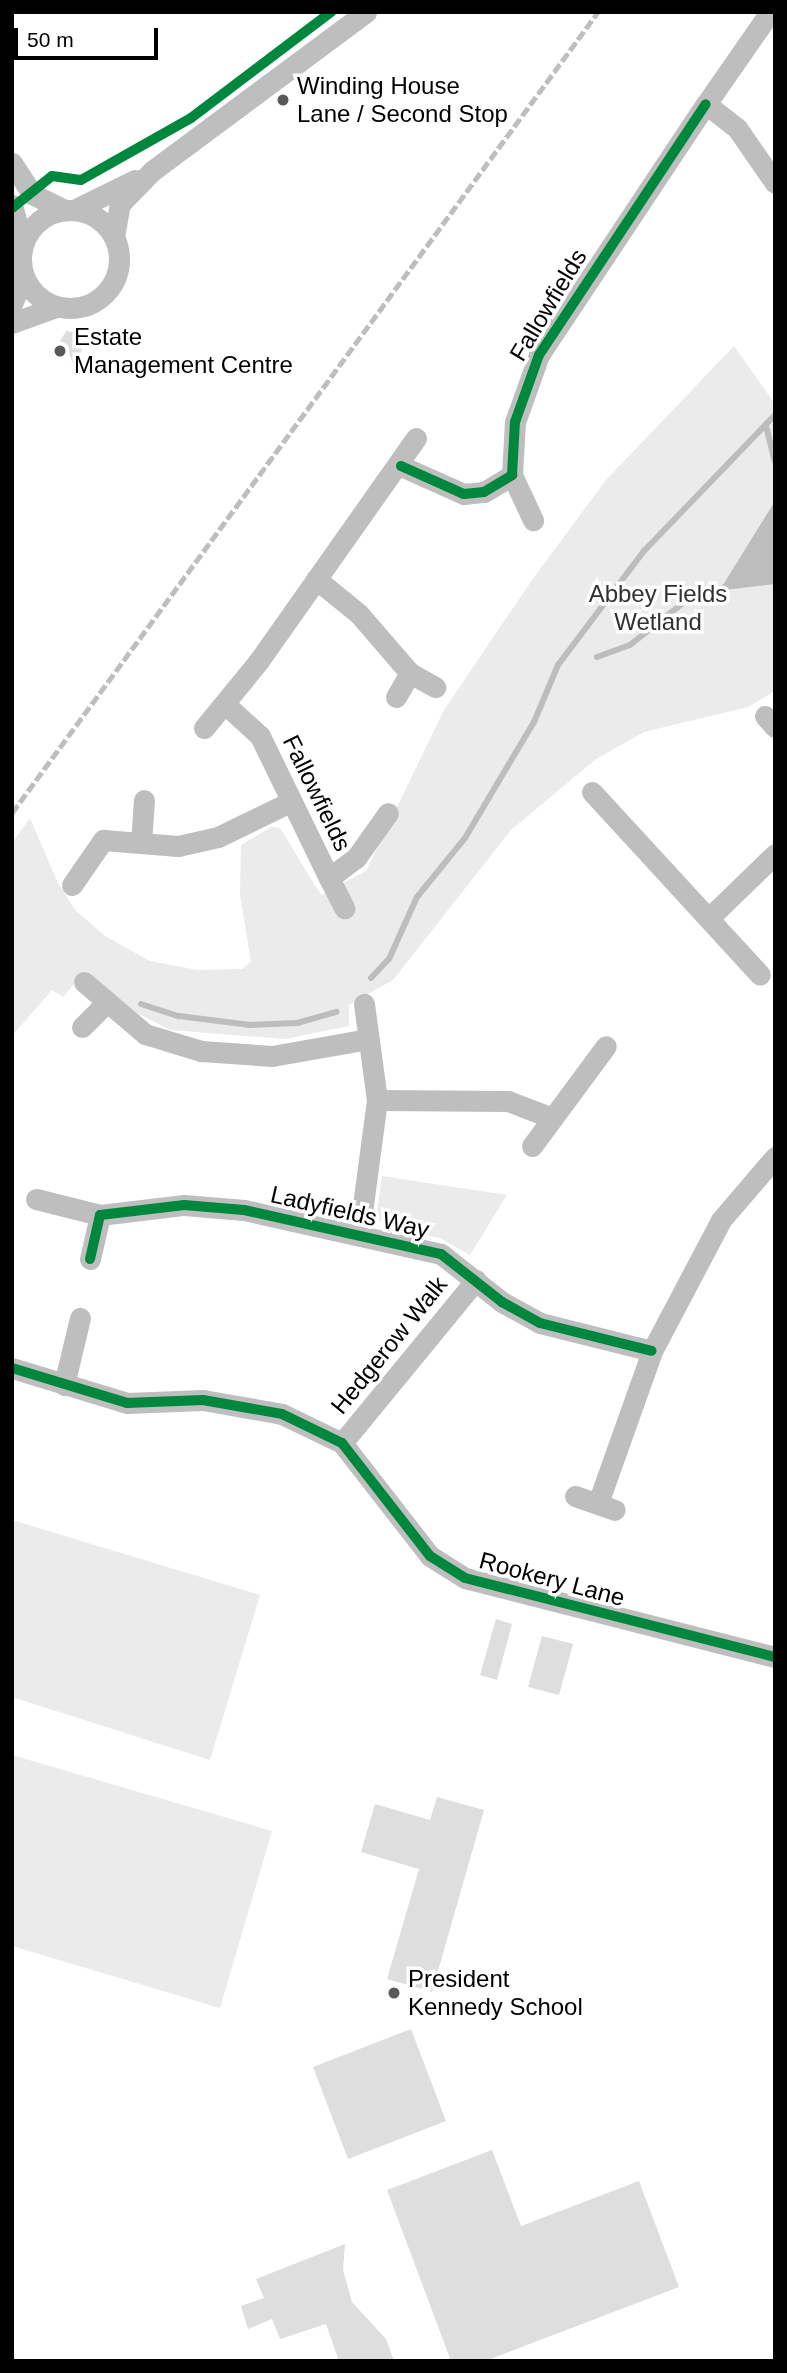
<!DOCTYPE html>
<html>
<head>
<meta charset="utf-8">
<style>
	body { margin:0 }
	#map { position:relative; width:787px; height:2373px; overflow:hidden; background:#fff; font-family:Arial,sans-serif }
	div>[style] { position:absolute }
	.green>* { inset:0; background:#ebebeb }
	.water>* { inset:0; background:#bdbdbd }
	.stream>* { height:6px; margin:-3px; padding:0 3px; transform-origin:3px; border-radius:3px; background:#bdbdbd }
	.building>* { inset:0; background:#dedede }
	.street>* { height:21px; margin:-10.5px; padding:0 10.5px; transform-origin:10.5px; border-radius:10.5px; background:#bebebe }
	.street>.ring { margin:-10.5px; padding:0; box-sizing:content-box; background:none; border:21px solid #bebebe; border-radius:50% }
	.rail>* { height:5px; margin-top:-2.5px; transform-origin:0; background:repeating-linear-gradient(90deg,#bebebe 0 10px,transparent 0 13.5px) }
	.cycleway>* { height:10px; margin:-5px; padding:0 5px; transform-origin:5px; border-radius:5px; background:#00873e }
	.dots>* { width:19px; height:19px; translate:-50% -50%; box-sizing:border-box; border:4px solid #fff; border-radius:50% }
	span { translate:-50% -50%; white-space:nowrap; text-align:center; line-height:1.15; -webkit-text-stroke:7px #fff; paint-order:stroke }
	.poi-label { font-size:24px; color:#000 }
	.left { translate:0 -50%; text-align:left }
	.street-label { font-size:24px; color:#000 }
	.park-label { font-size:24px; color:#313131 }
	.frame { position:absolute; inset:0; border:14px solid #000; pointer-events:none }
	.scale { position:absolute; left:14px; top:28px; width:144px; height:32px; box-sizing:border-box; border:4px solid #000; border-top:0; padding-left:9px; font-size:21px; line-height:24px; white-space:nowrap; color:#000; -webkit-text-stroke:5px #fff; paint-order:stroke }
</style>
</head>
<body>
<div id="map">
	<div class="green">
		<i style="clip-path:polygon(734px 346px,775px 404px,775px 691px,748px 707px,644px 732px,596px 759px,511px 830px,393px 980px,349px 1005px,349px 1026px,285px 1039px,170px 1030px,137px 1013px,85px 971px,63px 997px,52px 990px,12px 1036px,12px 843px,30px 818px,57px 881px,75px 910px,105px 936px,150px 961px,198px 970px,242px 969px,251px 962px,240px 895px,241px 845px,271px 827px,280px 828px,321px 895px,366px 871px,444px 710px,532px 580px,606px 480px)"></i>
		<i style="clip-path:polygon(382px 1176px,507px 1195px,470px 1255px,440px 1238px,394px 1229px,376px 1218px)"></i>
		<i style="clip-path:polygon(12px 1520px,260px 1595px,210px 1760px,12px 1697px)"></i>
		<i style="clip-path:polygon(12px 1755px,272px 1831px,220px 2008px,12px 1946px)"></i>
	</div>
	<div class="water">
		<i style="clip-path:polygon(775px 501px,775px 584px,725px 590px,723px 585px)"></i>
	</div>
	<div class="stream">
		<i style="left:766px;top:426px;width:36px;rotate:76deg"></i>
		<i style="left:597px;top:657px;width:35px;rotate:-20deg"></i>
		<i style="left:630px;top:645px;width:73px;rotate:-38.3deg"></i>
		<i style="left:687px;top:600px;width:39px;rotate:-19deg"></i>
		<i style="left:371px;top:978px;width:26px;rotate:-47deg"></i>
		<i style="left:389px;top:959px;width:68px;rotate:-65.7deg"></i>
		<i style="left:417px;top:897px;width:76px;rotate:-50.9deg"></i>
		<i style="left:465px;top:838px;width:135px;rotate:-59.3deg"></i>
		<i style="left:534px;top:722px;width:62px;rotate:-67.2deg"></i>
		<i style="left:558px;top:665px;width:143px;rotate:-53deg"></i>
		<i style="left:644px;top:551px;width:189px;rotate:-46.1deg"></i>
		<i style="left:141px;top:1004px;width:40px;rotate:18deg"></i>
		<i style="left:179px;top:1016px;width:72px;rotate:7.2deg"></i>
		<i style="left:250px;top:1025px;width:47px;rotate:-2.4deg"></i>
		<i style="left:297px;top:1023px;width:41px;rotate:-15.8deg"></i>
	</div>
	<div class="building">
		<i style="clip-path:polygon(66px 331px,78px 333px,84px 341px,76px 373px,68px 350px,51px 357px)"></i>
		<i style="clip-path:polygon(496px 1619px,512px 1624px,497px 1680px,480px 1675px)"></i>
		<i style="clip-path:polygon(542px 1636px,573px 1644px,559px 1695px,528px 1687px)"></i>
		<i style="clip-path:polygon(437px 1797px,484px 1810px,432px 1992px,387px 1979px,419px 1869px,361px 1852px,375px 1804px,430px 1820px)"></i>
		<i style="clip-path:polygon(411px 2029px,446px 2121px,348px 2159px,313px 2067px)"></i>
		<i style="clip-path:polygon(492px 2150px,521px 2226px,639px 2181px,679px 2287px,485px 2361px,451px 2361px,387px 2190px)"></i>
		<i style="clip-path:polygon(345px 2244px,343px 2270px,352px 2302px,386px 2339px,394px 2361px,339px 2361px,326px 2324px,280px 2339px,272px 2319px,248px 2329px,241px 2306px,264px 2298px,256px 2279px)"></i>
	</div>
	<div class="street">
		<i style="left:770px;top:12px;width:112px;rotate:124.8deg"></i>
		<i style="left:706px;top:104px;width:39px;rotate:38deg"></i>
		<i style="left:737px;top:128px;width:67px;rotate:55.4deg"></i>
		<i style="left:12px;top:163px;width:37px;rotate:57deg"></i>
		<i style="left:32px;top:194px;width:37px;rotate:26deg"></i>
		<i style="left:12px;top:205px;width:41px;rotate:74.6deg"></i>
		<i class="ring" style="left:21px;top:210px;width:77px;height:77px"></i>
		<i style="left:74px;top:210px;width:68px;rotate:-26.2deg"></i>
		<i style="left:114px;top:237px;width:34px;rotate:-80deg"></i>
		<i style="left:120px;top:204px;width:46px;rotate:-45.9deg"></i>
		<i style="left:152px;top:171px;width:267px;rotate:-36.6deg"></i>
		<i style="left:12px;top:304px;width:31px;rotate:-68deg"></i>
		<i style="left:12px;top:323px;width:47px;rotate:-20deg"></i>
		<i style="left:401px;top:466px;width:69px;rotate:24deg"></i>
		<i style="left:464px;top:494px;width:20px;rotate:-6deg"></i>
		<i style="left:484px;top:492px;width:33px;rotate:-31deg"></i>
		<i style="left:512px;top:475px;width:53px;rotate:-86.8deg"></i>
		<i style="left:515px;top:422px;width:71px;rotate:-70.3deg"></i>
		<i style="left:539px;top:355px;width:301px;rotate:-56.4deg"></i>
		<i style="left:512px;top:475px;width:50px;rotate:65deg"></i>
		<i style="left:316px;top:579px;width:55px;rotate:39.1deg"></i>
		<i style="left:359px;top:614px;width:78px;rotate:49.2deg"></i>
		<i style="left:410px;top:673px;width:29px;rotate:29deg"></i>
		<i style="left:396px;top:697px;width:28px;rotate:-60deg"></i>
		<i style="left:225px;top:704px;width:47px;rotate:42.4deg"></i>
		<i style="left:260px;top:736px;width:158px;rotate:64.1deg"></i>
		<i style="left:329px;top:878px;width:34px;rotate:-37deg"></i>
		<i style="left:356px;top:858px;width:55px;rotate:-54.6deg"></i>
		<i style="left:765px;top:716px;width:15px;rotate:48deg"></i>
		<i style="left:204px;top:728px;width:85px;rotate:-50.7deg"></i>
		<i style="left:258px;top:662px;width:274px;rotate:-54.8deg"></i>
		<i style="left:592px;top:792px;width:248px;rotate:47.4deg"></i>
		<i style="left:141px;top:843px;width:43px;rotate:-86deg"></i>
		<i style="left:329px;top:878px;width:34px;rotate:63deg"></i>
		<i style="left:72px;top:885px;width:55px;rotate:-55.4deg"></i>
		<i style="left:103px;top:840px;width:75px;rotate:4.6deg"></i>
		<i style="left:178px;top:846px;width:41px;rotate:-12.7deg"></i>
		<i style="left:218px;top:837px;width:78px;rotate:-25.9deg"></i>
		<i style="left:709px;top:918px;width:92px;rotate:-44.1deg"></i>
		<i style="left:84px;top:982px;width:80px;rotate:40.4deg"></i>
		<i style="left:145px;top:1034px;width:59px;rotate:16.9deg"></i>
		<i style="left:201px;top:1051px;width:71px;rotate:4deg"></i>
		<i style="left:272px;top:1056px;width:97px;rotate:-10deg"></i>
		<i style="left:82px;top:1027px;width:31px;rotate:-45deg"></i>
		<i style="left:377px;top:1100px;width:131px;rotate:0.4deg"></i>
		<i style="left:508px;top:1101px;width:47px;rotate:21.1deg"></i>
		<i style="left:532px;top:1146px;width:124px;rotate:-53.5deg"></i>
		<i style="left:36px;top:1199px;width:66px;rotate:14deg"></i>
		<i style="left:359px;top:1235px;width:136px;rotate:-82.4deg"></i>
		<i style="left:377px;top:1100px;width:97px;rotate:-97.7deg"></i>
		<i style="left:90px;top:1259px;width:45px;rotate:-77.2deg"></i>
		<i style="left:100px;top:1215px;width:85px;rotate:-6.8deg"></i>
		<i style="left:184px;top:1205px;width:60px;rotate:4.8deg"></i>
		<i style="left:244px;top:1210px;width:202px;rotate:12.6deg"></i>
		<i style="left:441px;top:1254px;width:78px;rotate:38.2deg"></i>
		<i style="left:502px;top:1302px;width:43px;rotate:28.9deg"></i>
		<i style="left:540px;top:1323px;width:115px;rotate:14deg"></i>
		<i style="left:12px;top:1368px;width:120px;rotate:16.9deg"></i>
		<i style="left:127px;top:1403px;width:76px;rotate:-2.3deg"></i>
		<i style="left:203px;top:1400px;width:80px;rotate:10deg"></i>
		<i style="left:282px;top:1414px;width:67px;rotate:25.8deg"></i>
		<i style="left:342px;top:1443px;width:143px;rotate:52.1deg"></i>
		<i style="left:430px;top:1556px;width:41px;rotate:32.2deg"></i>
		<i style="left:465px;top:1578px;width:320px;rotate:14.3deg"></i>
		<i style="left:64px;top:1385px;width:69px;rotate:-76.6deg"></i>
		<i style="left:342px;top:1443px;width:211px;rotate:-50.6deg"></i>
		<i style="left:575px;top:1496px;width:42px;rotate:19.3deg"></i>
		<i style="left:598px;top:1503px;width:161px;rotate:-70.4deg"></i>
		<i style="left:652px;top:1351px;width:148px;rotate:-62.2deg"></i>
		<i style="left:721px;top:1220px;width:83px;rotate:-49.4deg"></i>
	</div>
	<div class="rail">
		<i style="left:12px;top:813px;width:992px;rotate:-53.81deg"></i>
	</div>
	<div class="cycleway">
		<i style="left:12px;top:208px;width:51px;rotate:-38.7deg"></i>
		<i style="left:52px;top:176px;width:29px;rotate:8deg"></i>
		<i style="left:81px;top:180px;width:126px;rotate:-29.4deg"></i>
		<i style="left:191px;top:118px;width:176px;rotate:-37.1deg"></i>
		<i style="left:401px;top:466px;width:69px;rotate:24deg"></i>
		<i style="left:464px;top:494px;width:20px;rotate:-6deg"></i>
		<i style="left:484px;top:492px;width:33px;rotate:-31deg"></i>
		<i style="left:512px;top:475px;width:53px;rotate:-86.8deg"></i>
		<i style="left:515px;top:422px;width:71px;rotate:-70.3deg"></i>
		<i style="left:539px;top:355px;width:301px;rotate:-56.4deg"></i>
		<i style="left:90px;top:1259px;width:45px;rotate:-77.2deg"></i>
		<i style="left:100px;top:1215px;width:85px;rotate:-6.8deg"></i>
		<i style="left:184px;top:1205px;width:60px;rotate:4.8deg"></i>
		<i style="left:244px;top:1210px;width:202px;rotate:12.6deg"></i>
		<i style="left:441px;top:1254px;width:78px;rotate:38.2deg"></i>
		<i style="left:502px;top:1302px;width:43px;rotate:28.9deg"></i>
		<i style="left:540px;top:1323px;width:115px;rotate:14deg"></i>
		<i style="left:12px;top:1368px;width:120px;rotate:16.9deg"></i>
		<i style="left:127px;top:1403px;width:76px;rotate:-2.3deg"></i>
		<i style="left:203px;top:1400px;width:80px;rotate:10deg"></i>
		<i style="left:282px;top:1414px;width:67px;rotate:25.8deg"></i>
		<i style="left:342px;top:1443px;width:143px;rotate:52.1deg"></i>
		<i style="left:430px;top:1556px;width:41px;rotate:32.2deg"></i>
		<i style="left:465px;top:1578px;width:320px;rotate:14.3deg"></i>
	</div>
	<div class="dots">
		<i style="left:283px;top:100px;background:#595959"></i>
		<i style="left:60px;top:351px;background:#595959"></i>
		<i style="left:394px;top:1993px;background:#595959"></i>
	</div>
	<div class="poi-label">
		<span class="left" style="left:297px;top:100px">Winding House<br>Lane / Second Stop</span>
		<span class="left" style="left:74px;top:351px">Estate<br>Management Centre</span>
		<span class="left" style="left:408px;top:1993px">President<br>Kennedy School</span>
	</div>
	<div class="street-label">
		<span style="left:548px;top:305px;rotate:-59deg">Fallowfields</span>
		<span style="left:317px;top:793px;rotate:64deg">Fallowfields</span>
		<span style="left:350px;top:1212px;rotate:13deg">Ladyfields Way</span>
		<span style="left:389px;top:1345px;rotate:-51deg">Hedgerow Walk</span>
		<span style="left:552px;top:1579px;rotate:15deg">Rookery Lane</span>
	</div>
	<div class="park-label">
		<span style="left:658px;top:608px">Abbey Fields<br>Wetland</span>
	</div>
	<div class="frame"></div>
	<div class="scale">50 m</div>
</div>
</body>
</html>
